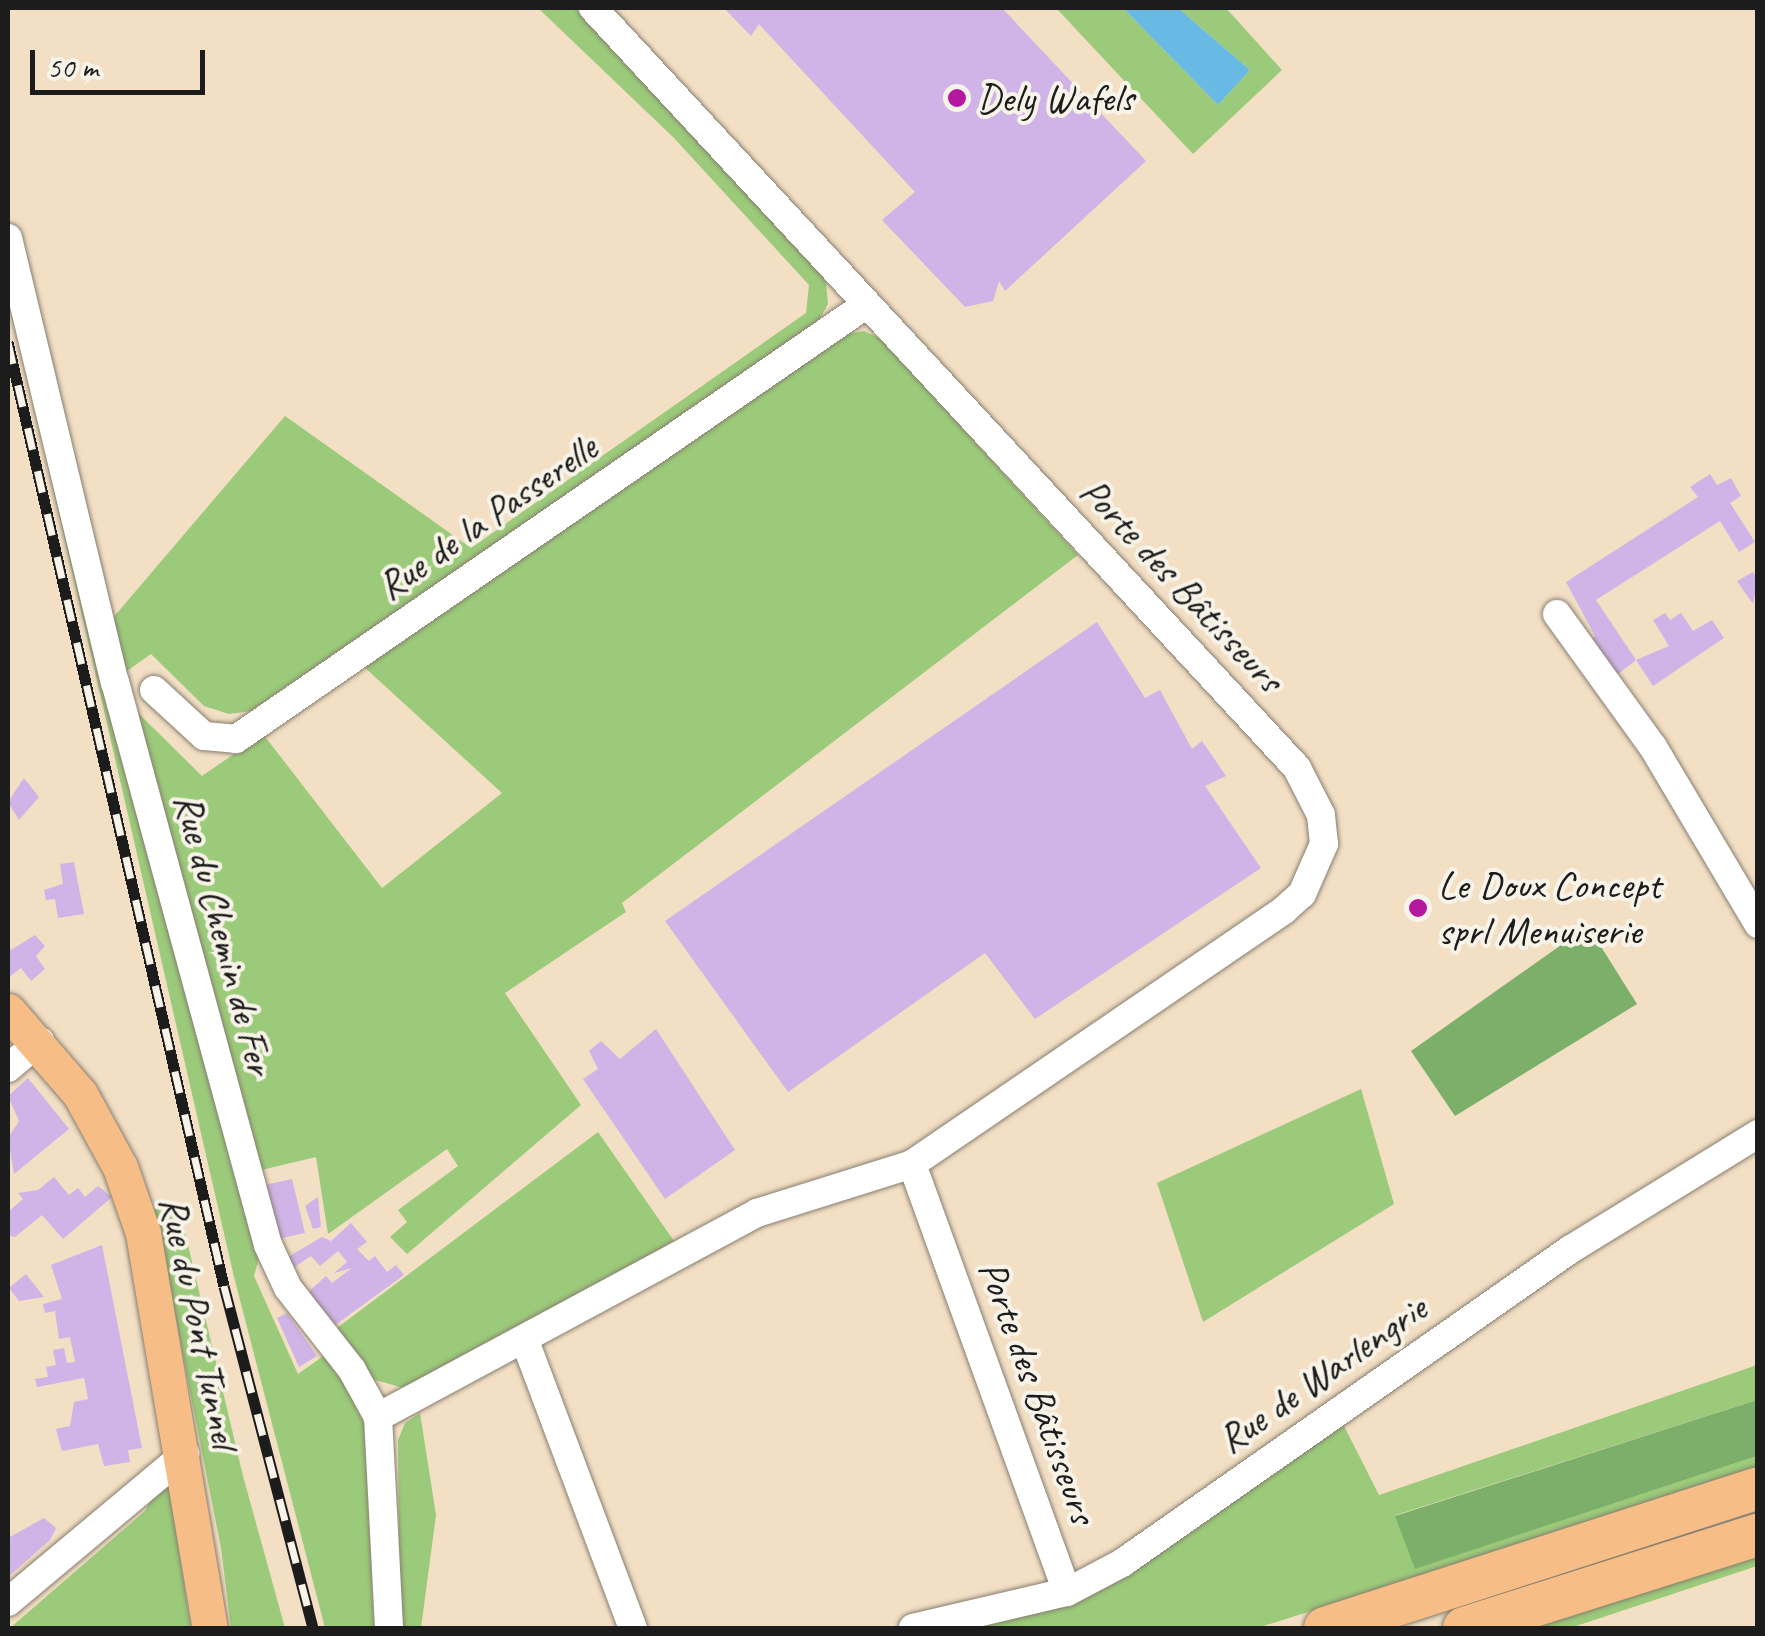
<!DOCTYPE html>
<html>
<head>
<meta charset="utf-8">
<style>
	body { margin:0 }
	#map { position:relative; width:1765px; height:1636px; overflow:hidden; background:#f2dfc4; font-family:Caveat,sans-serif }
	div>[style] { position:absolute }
	.green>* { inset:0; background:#9bcb7a }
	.forest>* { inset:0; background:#7caf6a }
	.water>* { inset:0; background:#68b9e3 }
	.building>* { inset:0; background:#d0b4e8 }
	.roads { filter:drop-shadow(0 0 2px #877e70) drop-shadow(0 0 2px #877e70) }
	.minor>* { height:28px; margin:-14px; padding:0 14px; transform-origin:14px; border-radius:14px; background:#fff }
	.major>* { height:35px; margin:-17.5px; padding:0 17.5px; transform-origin:17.5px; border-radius:17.5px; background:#f6be86 }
	.highway>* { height:42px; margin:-21px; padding:0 21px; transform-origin:21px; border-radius:21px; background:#f6be86 }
	.rail>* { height:11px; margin-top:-5.5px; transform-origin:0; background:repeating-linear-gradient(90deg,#f7f3e8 0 22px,#1c1c1c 0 44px); box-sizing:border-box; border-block:2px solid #1c1c1c }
	.dots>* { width:28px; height:28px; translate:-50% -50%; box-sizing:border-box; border:5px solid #f7f3e8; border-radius:50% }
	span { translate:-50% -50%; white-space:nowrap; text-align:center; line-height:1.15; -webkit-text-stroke:8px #f7f3e8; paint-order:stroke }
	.poi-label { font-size:40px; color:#1c1c1c }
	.left { translate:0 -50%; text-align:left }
	.street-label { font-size:40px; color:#1c1c1c }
	.frame { position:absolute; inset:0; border:10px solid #1c1c1c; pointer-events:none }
	.scale { position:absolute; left:30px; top:50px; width:175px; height:45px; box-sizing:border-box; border:5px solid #1c1c1c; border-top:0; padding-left:12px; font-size:30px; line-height:35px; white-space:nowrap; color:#1c1c1c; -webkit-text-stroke:8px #f7f3e8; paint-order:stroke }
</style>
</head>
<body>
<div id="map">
	<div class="green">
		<i style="clip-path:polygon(538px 8px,575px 8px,810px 259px,826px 282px,828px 304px,818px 322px,251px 711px,229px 714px,204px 706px,151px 654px,124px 673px,133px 708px,202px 776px,263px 734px,382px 888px,502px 793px,363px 666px,847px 334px,864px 331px,881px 339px,1078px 555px,622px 903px,626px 912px,505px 993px,581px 1105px,407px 1254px,390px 1237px,407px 1222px,398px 1210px,458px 1166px,447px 1149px,328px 1234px,316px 1157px,253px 1172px,106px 626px,285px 416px,471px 548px,806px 313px,809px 285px,674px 138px)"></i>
		<i style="clip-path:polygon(1056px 8px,1123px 8px,1218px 105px,1250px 70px,1178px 8px,1226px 8px,1282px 70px,1193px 154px)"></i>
		<i style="clip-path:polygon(8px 292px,259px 1258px,254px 1276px,298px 1374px,329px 1352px,365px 1425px,374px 1628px,325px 1628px,234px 1277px)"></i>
		<i style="clip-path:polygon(1361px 1089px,1394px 1204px,1203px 1322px,1157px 1183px)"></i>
		<i style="clip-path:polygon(598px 1132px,674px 1241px,407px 1389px,372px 1379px,333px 1331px)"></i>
		<i style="clip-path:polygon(178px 1203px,243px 1476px,285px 1628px,231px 1628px,221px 1548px,154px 1209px)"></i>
		<i style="clip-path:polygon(1757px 1365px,1757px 1400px,1396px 1515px,1416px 1568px,1757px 1456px,1757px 1471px,1257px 1628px,965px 1628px,1035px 1613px,1343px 1424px,1379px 1495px)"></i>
		<i style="clip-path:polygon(420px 1413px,436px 1515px,421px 1628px,400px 1628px,398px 1440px,405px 1423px)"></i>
		<i style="clip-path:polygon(158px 1487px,169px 1488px,191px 1628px,10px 1628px,145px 1511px)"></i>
		<i style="clip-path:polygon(1757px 1547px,1757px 1566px,1570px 1628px,1506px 1628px)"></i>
	</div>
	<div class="forest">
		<i style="clip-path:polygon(1588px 926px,1637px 1004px,1455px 1116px,1411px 1051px)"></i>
		<i style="clip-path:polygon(1757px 1400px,1757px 1456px,1415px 1569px,1395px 1516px)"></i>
	</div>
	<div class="water">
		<i style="clip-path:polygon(1123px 8px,1178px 8px,1250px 70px,1218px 105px)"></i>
	</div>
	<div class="building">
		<i style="clip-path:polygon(724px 8px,1002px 8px,1146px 161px,1005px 291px,999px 281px,993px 301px,965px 307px,882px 220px,915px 192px,759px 24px,751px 36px)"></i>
		<i style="clip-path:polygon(1710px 474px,1717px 485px,1731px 478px,1741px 496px,1730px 503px,1755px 542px,1739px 552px,1720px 521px,1596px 600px,1636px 660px,1669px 646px,1653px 620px,1665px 613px,1670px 620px,1681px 613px,1693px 631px,1712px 620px,1724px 638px,1653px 686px,1636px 660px,1613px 678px,1588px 642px,1595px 636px,1566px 582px,1698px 497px,1690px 487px)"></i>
		<i style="clip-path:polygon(1753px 572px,1758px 579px,1753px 604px,1737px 581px)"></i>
		<i style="clip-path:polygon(1097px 622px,1145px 698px,1160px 690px,1192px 749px,1202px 741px,1226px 776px,1205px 786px,1261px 868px,1035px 1019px,985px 953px,788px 1092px,665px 921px)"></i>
		<i style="clip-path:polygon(24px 778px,39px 797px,19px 820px,8px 802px)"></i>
		<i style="clip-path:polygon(74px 862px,84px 914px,58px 918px,55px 899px,46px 900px,44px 890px,63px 884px,60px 864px)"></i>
		<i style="clip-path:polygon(35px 935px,45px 946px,36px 956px,45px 969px,31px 981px,21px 968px,8px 978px,8px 946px,11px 950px)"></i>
		<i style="clip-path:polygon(656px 1029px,735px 1150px,665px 1199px,583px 1079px,598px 1069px,589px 1051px,601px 1041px,620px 1059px)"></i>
		<i style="clip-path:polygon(28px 1078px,69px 1129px,14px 1174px,8px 1138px,19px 1121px,8px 1096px)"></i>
		<i style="clip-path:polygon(54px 1177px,69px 1195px,78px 1188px,85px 1197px,98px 1186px,112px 1197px,63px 1239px,42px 1215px,15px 1237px,8px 1235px,8px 1212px,23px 1199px,18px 1193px,38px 1190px)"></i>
		<i style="clip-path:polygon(292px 1179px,305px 1233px,277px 1239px,264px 1185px)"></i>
		<i style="clip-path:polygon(318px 1197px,321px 1227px,313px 1229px,305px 1206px)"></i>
		<i style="clip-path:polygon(351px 1223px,367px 1242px,357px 1249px,369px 1261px,375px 1256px,387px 1272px,396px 1265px,404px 1275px,334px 1326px,306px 1294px,326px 1276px,332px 1283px,352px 1268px,334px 1273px,347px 1262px,338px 1251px,320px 1266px,311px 1256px,293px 1268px,286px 1258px,322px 1237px,331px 1241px)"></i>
		<i style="clip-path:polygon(102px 1245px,142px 1448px,128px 1450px,130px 1462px,104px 1466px,98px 1444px,62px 1451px,58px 1437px,56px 1429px,70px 1426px,74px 1402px,88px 1399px,84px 1378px,37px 1387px,35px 1379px,48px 1377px,46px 1367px,56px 1365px,53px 1350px,64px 1348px,67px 1363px,75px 1362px,70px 1337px,59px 1339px,55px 1311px,45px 1313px,43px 1304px,62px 1299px,51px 1265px)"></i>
		<i style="clip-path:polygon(26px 1274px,33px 1283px,44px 1297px,19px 1301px,9px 1288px)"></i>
		<i style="clip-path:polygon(287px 1313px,317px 1356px,299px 1367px,277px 1318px)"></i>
		<i style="clip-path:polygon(44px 1518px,56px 1528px,50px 1540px,8px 1577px,8px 1538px)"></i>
	</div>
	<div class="roads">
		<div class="minor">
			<i style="left:8px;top:238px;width:457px;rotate:76.5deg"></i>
			<i style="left:115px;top:682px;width:583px;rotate:74.8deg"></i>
			<i style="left:268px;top:1245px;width:47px;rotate:65.1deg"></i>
			<i style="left:288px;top:1288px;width:104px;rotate:52deg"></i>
			<i style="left:352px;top:1370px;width:54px;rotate:61deg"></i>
			<i style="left:378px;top:1417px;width:211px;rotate:87deg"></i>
			<i style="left:1557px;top:614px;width:164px;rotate:54.2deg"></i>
			<i style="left:1653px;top:747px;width:206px;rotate:59.3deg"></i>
			<i style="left:154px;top:690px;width:68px;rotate:42.6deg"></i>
			<i style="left:204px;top:736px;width:32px;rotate:5deg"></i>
			<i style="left:236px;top:739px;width:766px;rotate:-34.58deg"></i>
			<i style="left:8px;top:1068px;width:42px;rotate:-40.2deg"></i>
			<i style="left:912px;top:1164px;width:455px;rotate:70.1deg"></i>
			<i style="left:525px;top:1341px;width:307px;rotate:69.4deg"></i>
			<i style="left:378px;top:1417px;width:430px;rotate:-28.3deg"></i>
			<i style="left:757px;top:1213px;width:163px;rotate:-17.5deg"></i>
			<i style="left:912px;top:1164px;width:450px;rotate:-34.3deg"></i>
			<i style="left:1284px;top:910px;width:24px;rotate:-42deg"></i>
			<i style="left:1302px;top:894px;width:55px;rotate:-66.3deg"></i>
			<i style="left:1324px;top:844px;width:29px;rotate:-96deg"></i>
			<i style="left:1321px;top:815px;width:53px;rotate:-117.1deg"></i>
			<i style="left:1297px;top:768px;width:1036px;rotate:-132.81deg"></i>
			<i style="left:8px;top:1602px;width:231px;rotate:-39.9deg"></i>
			<i style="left:913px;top:1628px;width:158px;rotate:-13.2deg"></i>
			<i style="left:1067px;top:1592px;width:62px;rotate:-27.8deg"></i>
			<i style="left:1122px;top:1563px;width:548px;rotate:-34.97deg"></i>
			<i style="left:1571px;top:1249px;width:220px;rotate:-31.6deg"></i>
		</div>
		<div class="major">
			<i style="left:8px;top:1011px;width:110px;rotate:49.1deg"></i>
			<i style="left:80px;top:1094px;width:83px;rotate:61.3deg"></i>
			<i style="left:120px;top:1167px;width:70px;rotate:70.8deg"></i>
			<i style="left:143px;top:1233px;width:401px;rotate:80.4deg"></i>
		</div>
		<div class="highway">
			<i style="left:1325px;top:1628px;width:455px;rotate:-17.9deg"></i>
			<i style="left:1464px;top:1628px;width:308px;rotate:-17.6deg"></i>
		</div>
	</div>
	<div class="rail">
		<i style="left:8px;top:342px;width:968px;rotate:77.11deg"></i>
		<i style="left:224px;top:1286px;width:353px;rotate:75.4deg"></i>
	</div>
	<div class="dots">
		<i style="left:957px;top:98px;background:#b5179e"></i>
		<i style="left:1418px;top:908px;background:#b5179e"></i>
	</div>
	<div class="poi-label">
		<span class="left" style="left:977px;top:98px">Dely Wafels</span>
		<span class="left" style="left:1438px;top:908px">Le Doux Concept<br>sprl Menuiserie</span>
	</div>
	<div class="street-label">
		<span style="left:487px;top:517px;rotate:-35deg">Rue de la Passerelle</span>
		<span style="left:1182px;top:585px;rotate:47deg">Porte des Bâtisseurs</span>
		<span style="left:224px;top:934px;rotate:75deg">Rue du Chemin de Fer</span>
		<span style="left:199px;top:1322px;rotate:78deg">Rue du Pont Tunnel</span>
		<span style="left:1322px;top:1374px;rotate:-35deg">Rue de Warlengrie</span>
		<span style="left:1038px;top:1392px;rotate:70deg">Porte des Bâtisseurs</span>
	</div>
	<div class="frame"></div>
	<div class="scale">50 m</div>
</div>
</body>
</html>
